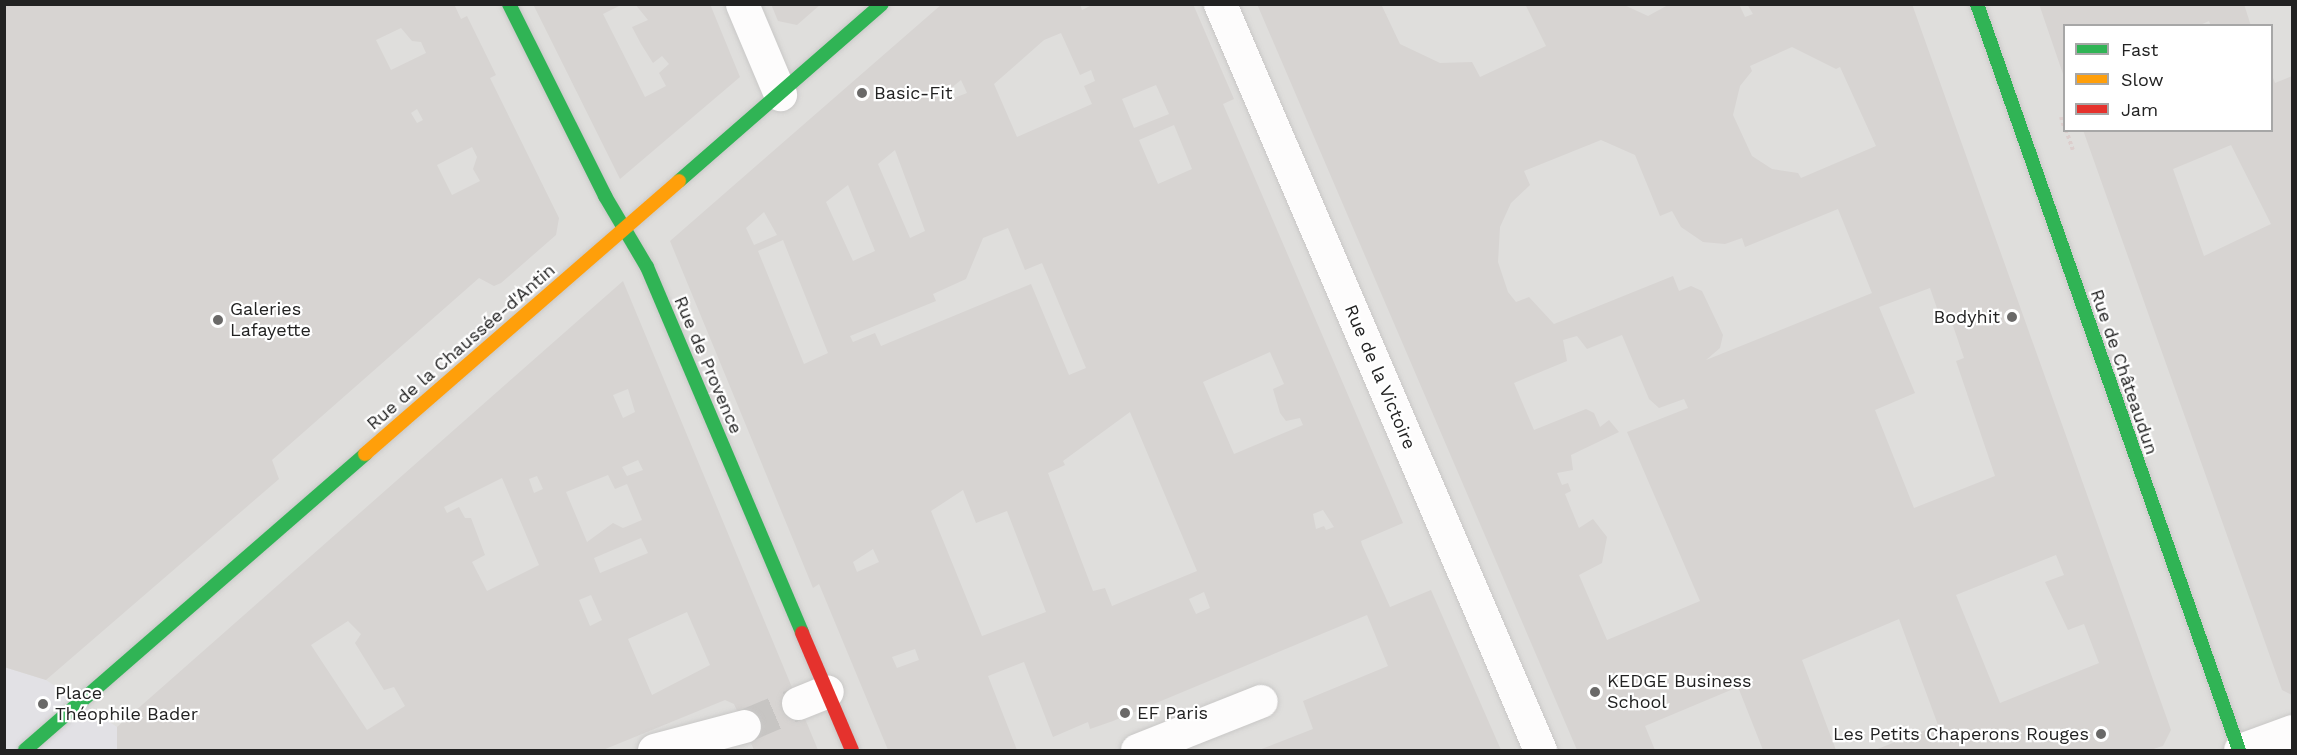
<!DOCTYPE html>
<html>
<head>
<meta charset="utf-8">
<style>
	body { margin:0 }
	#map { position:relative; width:2297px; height:755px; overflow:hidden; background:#f0eeeb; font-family:"Work Sans",sans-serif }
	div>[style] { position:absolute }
	.residential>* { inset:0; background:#dfdedc }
	.plaza>* { inset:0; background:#e2e1e5 }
	.building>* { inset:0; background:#d7d4d2 }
	.street-tunnel>* { height:33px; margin-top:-16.5px; transform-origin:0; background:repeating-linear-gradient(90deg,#c7c5c3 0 33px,transparent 0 49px) }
	.path>* { height:4px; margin-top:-2px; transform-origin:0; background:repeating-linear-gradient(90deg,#dccecd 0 3px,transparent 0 6px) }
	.roads { filter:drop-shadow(0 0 2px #c9c8c7) drop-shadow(0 0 2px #c9c8c7) }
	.street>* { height:33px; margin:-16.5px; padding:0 16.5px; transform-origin:16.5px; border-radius:16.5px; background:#fdfcfc }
	.fast>* { height:14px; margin:-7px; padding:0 7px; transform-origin:7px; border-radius:7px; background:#30b455 }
	.slow>* { height:14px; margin:-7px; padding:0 7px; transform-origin:7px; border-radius:7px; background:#ff9f0a }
	.jam>* { height:14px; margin:-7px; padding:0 7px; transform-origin:7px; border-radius:7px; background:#e5322d }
	.dots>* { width:16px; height:16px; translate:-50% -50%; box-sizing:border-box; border:3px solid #fff; border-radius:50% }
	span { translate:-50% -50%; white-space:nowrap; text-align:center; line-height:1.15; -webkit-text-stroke:4.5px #fff; paint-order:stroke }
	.poi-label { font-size:18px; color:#222 }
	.left { translate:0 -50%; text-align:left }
	.right { translate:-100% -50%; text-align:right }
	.street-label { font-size:18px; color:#222 }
	.frame { position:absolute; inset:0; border:6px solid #222; pointer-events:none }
	.legend { position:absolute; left:2063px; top:24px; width:210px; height:108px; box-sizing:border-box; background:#fff; border:2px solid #a7a7a7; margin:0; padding:8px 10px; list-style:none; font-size:18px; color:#222 }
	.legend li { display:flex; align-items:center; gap:12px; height:30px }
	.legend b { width:30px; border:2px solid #a7a7a7 }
</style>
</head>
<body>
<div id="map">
	<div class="residential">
		<i style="clip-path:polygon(evenodd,5px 5px,2292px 5px,2292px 750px,5px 750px,5px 5px,2064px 26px,2272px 26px,2272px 130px,2064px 130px,2064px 26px)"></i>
	</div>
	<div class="plaza">
		<i style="clip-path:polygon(4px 667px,46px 680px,117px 727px,117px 750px,5px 750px)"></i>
	</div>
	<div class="building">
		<i style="clip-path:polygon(evenodd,4px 4px,454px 4px,461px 19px,467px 16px,496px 75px,490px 78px,559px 218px,556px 235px,501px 283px,494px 286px,479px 278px,272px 460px,279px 479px,46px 680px,4px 667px,4px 4px,401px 28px,412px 41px,421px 42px,426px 53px,391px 70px,376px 40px,401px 28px,4px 4px,417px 109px,423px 120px,417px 123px,411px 113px,417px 109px,4px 4px,472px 147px,477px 157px,473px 169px,480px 181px,452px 195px,437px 165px,472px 147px)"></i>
		<i style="clip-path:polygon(533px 4px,623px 4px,603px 14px,645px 97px,666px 86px,659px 73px,669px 64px,662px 56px,653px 63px,641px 44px,632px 27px,648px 20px,635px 4px,710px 4px,740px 77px,620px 179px)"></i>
		<i style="clip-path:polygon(771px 4px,821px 4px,797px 25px,778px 21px)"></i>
		<i style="clip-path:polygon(evenodd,942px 4px,1080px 4px,1082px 10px,1094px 4px,1193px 4px,1234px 99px,1223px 104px,1403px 523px,1361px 541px,1362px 545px,1390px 607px,1431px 590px,1501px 750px,1259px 750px,1313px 729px,1303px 701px,1388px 666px,1367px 615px,1113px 721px,1090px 729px,1088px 722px,1053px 737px,1024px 662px,988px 676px,1017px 750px,888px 750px,819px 584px,813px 588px,670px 241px,942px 4px,1061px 33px,1080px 75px,1091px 70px,1095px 81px,1084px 86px,1092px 104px,1017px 137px,994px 84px,1044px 40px,1061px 33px,942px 4px,961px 80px,967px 93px,954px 98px,950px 89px,961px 80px,942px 4px,1156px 85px,1169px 114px,1134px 128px,1122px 99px,1156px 85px,942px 4px,1174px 125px,1192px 169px,1158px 184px,1139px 140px,1174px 125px,942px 4px,895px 150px,925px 231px,910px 238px,878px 164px,895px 150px,942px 4px,848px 185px,875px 251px,853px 261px,826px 202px,848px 185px,942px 4px,764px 212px,777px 235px,754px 245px,746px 228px,764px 212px,942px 4px,1008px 228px,1025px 270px,1042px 263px,1086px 368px,1069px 375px,1031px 284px,881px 346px,875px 333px,853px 342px,850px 336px,936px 301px,933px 294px,966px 279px,983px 238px,1008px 228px,942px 4px,783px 240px,828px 353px,804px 364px,758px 251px,783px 240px,942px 4px,1270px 352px,1284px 384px,1273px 389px,1280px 413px,1286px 421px,1300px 418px,1303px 425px,1234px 454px,1203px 382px,1270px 352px,942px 4px,1130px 412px,1197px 571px,1112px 606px,1105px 588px,1093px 591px,1048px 473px,1065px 465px,1063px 461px,1130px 412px,942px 4px,963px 490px,976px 523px,1007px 511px,1046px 612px,982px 636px,931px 511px,963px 490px,942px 4px,1323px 510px,1334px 527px,1326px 530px,1324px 526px,1316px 529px,1313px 514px,1323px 510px,942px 4px,873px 549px,879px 562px,857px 572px,853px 562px,873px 549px,942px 4px,1204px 592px,1210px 608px,1196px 614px,1189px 599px,1204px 592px,942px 4px,915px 649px,919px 660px,897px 668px,892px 657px,915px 649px)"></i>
		<i style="clip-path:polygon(evenodd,1257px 4px,1381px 4px,1400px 44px,1440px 63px,1472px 62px,1480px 77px,1546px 46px,1525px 4px,1622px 4px,1648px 16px,1670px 4px,1739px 4px,1745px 17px,1753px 14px,1747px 4px,1912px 4px,2171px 730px,2163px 746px,2150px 750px,1875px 750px,1938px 725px,1899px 619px,1802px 660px,1836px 750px,1763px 750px,1738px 687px,1645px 726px,1655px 750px,1577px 750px,1257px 4px,1792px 47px,1836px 69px,1840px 67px,1876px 146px,1801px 178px,1798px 173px,1772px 169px,1752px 156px,1733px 115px,1740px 86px,1752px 71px,1750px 66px,1792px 47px,1257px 4px,1601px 140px,1635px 155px,1660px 216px,1672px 211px,1681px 227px,1703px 242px,1725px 244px,1742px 238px,1745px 247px,1838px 209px,1872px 293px,1706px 360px,1720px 348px,1723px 335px,1702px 291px,1691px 286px,1679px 291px,1673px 276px,1554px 324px,1529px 297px,1516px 302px,1508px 292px,1498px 262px,1500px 227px,1511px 203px,1530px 185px,1524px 171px,1601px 140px,1257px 4px,1930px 288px,1941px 320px,1950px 317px,1964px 358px,1956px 361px,1995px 476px,1914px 508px,1875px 410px,1915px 393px,1879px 307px,1930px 288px,1257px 4px,1622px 335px,1649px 399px,1659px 408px,1684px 399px,1688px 408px,1627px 432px,1700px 601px,1607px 640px,1579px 575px,1602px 563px,1607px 537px,1593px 519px,1579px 528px,1565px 494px,1571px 491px,1568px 483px,1562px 485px,1557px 473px,1573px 470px,1571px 455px,1619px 432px,1609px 420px,1600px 427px,1594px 413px,1586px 409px,1534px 430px,1514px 383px,1567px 361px,1563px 340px,1577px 336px,1587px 349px,1622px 335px,1257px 4px,2056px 555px,2064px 575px,2045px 582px,2068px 630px,2084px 624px,2099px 663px,2000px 703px,1956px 595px,2056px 555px)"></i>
		<i style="clip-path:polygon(2039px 4px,2244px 4px,2251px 26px,2211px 26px,2209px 21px,2198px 26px,2064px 26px,2064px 77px)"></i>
		<i style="clip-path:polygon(evenodd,2272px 75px,2275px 83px,2292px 76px,2292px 695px,2282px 690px,2083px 130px,2272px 130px,2272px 75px,2231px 145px,2271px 224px,2204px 256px,2173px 169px,2231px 145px)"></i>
		<i style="clip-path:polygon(evenodd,623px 281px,818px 750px,754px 750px,734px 704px,725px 700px,603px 750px,117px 750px,117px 727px,623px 281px,628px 389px,635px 412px,623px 418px,613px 395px,628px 389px,623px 281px,638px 460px,643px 470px,627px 476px,622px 467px,638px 460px,623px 281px,608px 475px,615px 489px,627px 484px,642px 520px,623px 528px,613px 523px,587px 542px,566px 492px,608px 475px,623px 281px,537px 476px,543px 489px,534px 493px,529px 479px,537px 476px,623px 281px,502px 478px,539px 565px,487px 591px,472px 562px,485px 555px,471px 518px,465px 518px,459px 507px,447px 513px,444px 507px,502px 478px,623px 281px,641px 538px,648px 553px,600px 573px,594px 558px,641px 538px,623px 281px,591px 595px,602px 620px,590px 626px,579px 600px,591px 595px,623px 281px,687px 612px,710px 665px,652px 695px,628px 639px,687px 612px,623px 281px,348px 621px,361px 634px,355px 643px,384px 690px,394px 687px,405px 706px,367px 730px,311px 645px,348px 621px)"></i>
	</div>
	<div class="street-tunnel">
		<i style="left:744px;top:726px;width:59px;rotate:-23.1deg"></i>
	</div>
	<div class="path">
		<i style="left:2061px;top:117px;width:10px;rotate:73deg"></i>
		<i style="left:2066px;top:130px;width:21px;rotate:71deg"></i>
	</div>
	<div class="roads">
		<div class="street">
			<i style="left:742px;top:4px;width:98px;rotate:67.1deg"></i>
			<i style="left:1220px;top:4px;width:812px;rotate:66.78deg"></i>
			<i style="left:798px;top:703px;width:31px;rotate:-22deg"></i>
			<i style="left:654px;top:750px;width:93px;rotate:-14.9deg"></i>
			<i style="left:1137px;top:750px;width:133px;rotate:-21.6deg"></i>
			<i style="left:2240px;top:750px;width:55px;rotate:-20.1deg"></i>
		</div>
		<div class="fast">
			<i style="left:509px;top:4px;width:215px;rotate:63.4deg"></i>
			<i style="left:605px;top:196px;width:82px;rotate:59.4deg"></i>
			<i style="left:647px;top:267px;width:397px;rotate:67deg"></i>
			<i style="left:1977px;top:4px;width:791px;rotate:70.65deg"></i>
			<i style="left:679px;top:181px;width:269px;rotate:-41.1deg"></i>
			<i style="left:25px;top:750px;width:451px;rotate:-41deg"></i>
		</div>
		<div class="slow">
			<i style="left:365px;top:454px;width:416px;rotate:-41deg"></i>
		</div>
		<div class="jam">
			<i style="left:802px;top:633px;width:127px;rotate:66.9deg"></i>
		</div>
	</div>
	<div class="dots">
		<i style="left:862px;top:93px;background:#6a6968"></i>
		<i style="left:2012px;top:317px;background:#6a6968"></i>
		<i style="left:218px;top:320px;background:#6a6968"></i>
		<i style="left:1595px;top:692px;background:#6a6968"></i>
		<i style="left:43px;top:704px;background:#6a6968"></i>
		<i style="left:1125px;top:713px;background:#6a6968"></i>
		<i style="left:2101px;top:734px;background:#6a6968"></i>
	</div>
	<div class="poi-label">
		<span class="left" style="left:874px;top:93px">Basic-Fit</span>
		<span class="left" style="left:230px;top:320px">Galeries<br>Lafayette</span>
		<span class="right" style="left:2000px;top:317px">Bodyhit</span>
		<span class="left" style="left:1607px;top:692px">KEDGE Business<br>School</span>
		<span class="left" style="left:55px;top:704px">Place<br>Théophile Bader</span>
		<span class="left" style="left:1137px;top:713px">EF Paris</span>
		<span class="right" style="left:2089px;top:734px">Les Petits Chaperons Rouges</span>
	</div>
	<div class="street-label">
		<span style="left:461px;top:347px;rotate:-41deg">Rue de la Chaussée-d'Antin</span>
		<span style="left:708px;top:365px;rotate:67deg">Rue de Provence</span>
		<span style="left:2124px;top:372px;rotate:71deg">Rue de Châteaudun</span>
		<span style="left:1380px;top:377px;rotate:67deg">Rue de la Victoire</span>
	</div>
	<div class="frame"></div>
	<ul class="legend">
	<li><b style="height:8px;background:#30b455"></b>Fast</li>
	<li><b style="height:8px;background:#ff9f0a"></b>Slow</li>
	<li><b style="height:8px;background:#e5322d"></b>Jam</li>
	</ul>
</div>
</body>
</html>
